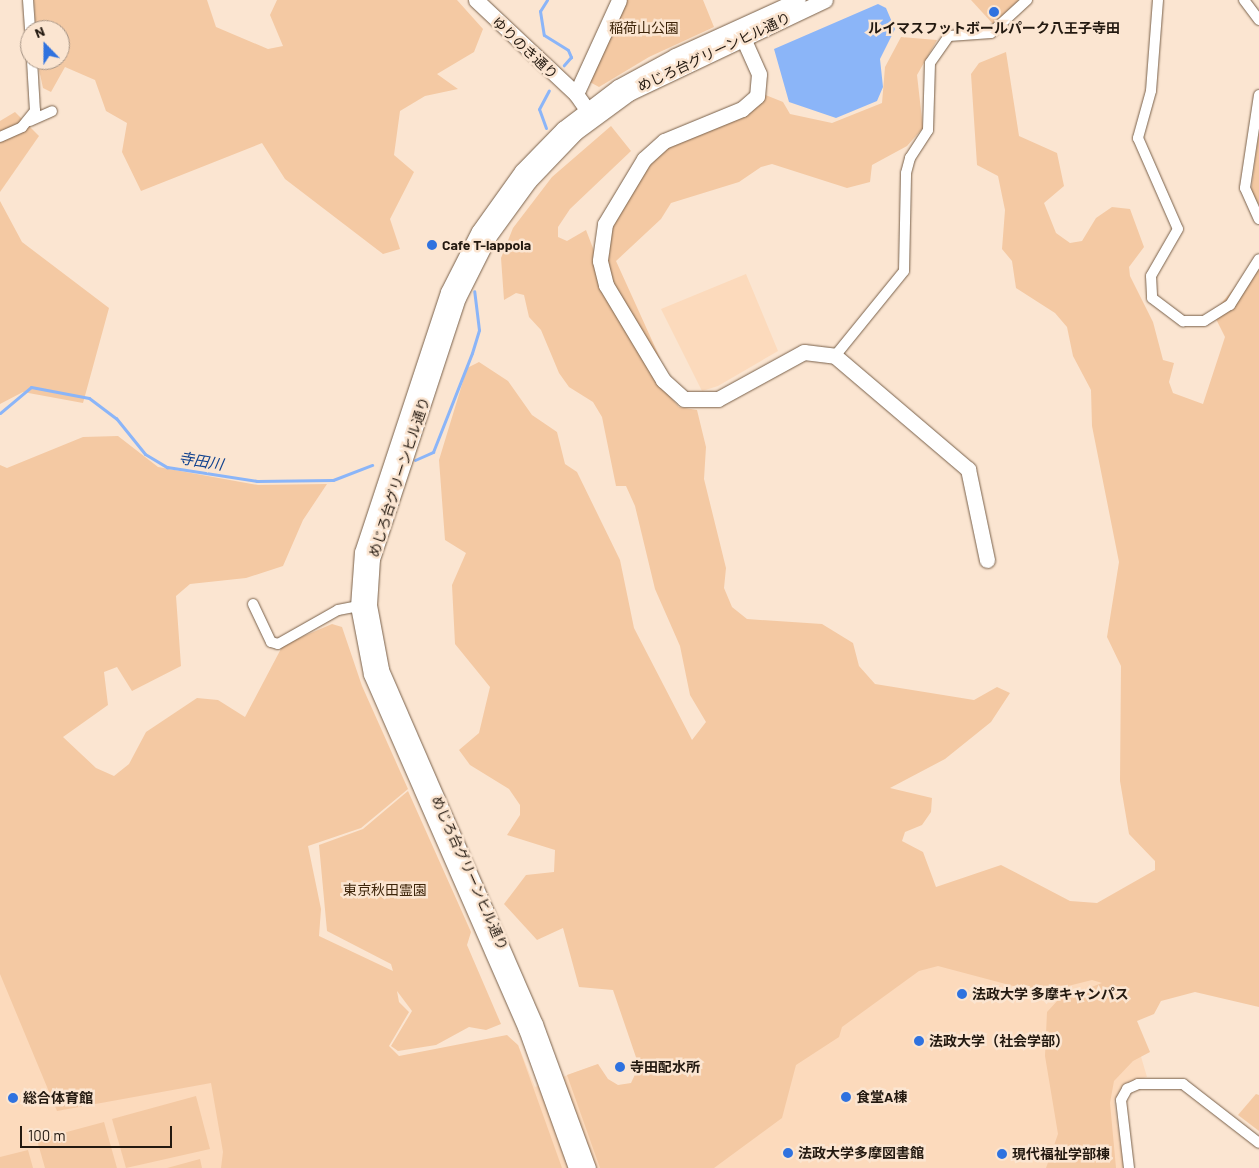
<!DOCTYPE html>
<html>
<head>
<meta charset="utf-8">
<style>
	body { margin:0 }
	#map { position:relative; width:1259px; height:1168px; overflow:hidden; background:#fbe5d1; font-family:Barlow,"Noto Sans JP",sans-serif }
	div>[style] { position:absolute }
	.built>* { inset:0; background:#fcdabc }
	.green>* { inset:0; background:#f4c9a3 }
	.water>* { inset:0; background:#8bb5f8 }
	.stream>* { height:3px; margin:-1.5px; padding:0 1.5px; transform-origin:1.5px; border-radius:1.5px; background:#8bb5f8 }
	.roads { filter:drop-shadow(0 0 1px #79614b) drop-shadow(0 0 1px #79614b) }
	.street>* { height:10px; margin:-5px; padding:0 5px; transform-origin:5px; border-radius:5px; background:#fff }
	.secondary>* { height:15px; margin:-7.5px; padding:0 7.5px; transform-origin:7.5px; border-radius:7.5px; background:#fff }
	.dots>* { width:14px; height:14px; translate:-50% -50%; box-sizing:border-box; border:2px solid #fbe5d1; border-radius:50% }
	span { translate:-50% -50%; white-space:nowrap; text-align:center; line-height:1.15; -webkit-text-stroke:5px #fbe5d1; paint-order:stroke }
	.park-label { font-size:14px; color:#3d2409 }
	.poi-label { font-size:14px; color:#231910; font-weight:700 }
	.left { translate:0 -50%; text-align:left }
	.street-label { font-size:14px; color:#231910 }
	.water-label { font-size:15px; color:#11428e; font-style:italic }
	.north { position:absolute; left:20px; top:20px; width:50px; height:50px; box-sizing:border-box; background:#fbe5d1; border:1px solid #a59384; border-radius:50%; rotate:338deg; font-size:14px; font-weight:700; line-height:20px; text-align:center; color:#231910 }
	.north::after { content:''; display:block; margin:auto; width:18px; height:22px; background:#2f72df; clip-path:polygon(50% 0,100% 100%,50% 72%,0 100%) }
	.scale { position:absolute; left:20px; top:1126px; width:152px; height:22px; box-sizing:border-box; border:2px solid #231910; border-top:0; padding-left:6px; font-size:15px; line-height:18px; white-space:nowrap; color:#231910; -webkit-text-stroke:4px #fbe5d1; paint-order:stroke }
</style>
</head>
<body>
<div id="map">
	<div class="built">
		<i style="clip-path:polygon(746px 274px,778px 351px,718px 386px,702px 391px,661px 309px)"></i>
		<i style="clip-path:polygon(0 818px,394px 1085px,518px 1045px,535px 1087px,598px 1064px,606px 1082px,621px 1091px,929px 934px,1111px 954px,1147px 1077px,1126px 1083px,1114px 1101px,1124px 1168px,0 1168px)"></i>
	</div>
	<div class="green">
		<i style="clip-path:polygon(34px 0,207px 0,216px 27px,268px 49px,283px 46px,270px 15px,277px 0,457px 0,483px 29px,474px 52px,437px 74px,458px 89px,425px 96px,400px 111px,394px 155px,414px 172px,390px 219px,400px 249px,383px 254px,285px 179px,262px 143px,141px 191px,122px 152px,127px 123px,106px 111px,95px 80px,65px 67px,51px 92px,43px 88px,37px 60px,60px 60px,60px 30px,36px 30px)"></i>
		<i style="clip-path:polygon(626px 0,703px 0,714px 27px,649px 57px,599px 87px,588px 81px)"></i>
		<i style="clip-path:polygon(971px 0,1019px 0,993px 24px)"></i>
		<i style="clip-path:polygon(901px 37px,937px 40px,917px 75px,923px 128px,907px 146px,872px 165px,870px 182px,847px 188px,772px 164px,761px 167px,739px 182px,671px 203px,661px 219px,616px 261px,660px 358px,648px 365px,658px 383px,679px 407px,697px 410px,706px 447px,704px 479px,726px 568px,724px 588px,732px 607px,747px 619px,822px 624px,853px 643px,859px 666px,875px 684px,974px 700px,997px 687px,1010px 693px,991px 722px,945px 759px,890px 788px,932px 798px,931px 812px,922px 825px,905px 832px,902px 841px,923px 852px,936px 887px,1001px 865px,1070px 901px,1097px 903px,1155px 870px,1155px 861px,1129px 834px,1120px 781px,1121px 666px,1107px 637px,1119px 562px,1092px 426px,1091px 390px,1073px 356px,1067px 327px,1055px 313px,1016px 288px,1012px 261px,1002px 249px,1005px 210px,998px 176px,977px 165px,971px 74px,979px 63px,1006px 52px,1019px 136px,1057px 153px,1064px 186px,1044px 203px,1056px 233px,1070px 243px,1082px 241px,1096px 218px,1112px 207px,1130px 209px,1144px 247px,1129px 267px,1130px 276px,1153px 322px,1163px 360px,1174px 363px,1169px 382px,1173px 393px,1203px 404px,1225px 337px,1213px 313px,1259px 259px,1259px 1007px,1195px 992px,1161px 1001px,1154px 1014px,1137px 1021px,1150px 1052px,1133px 1061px,1114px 1081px,1110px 1103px,1116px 1168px,1046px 1168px,1058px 1134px,1045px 1056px,1047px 1012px,1058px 1000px,1102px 983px,1092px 980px,1040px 993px,938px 966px,919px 971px,842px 1027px,839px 1037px,796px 1065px,782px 1118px,714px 1168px,600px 1168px,567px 1075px,598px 1064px,608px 1079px,618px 1085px,631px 1083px,639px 1066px,613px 990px,579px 987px,563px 928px,537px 940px,504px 904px,526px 875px,554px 872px,555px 850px,507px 835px,520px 815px,520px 805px,509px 789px,470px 765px,459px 750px,479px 733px,490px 687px,455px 644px,452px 585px,466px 553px,445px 540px,439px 460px,467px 368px,479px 362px,508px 381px,532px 415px,557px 432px,565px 464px,577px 472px,620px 560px,634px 628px,692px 740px,706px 722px,690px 695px,680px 646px,655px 589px,635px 506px,626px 486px,616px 486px,602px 417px,593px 402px,569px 387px,559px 373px,541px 330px,529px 317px,524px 295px,516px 293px,504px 300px,501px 258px,513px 228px,552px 177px,611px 126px,631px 151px,570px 209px,558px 227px,558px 237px,567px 241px,586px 230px,596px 256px,610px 253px,609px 234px,616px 215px,653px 155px,763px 94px,783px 102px,790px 114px,832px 123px,882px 103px,885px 67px)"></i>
		<i style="clip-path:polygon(15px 112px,39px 136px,0 192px,0 121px)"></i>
		<i style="clip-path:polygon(1259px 131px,1259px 205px,1251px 192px)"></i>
		<i style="clip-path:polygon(0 201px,22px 242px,109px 308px,83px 403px,23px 392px,0 404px)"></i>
		<i style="clip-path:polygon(118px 436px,158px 467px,258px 485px,327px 484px,303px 520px,283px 566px,246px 578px,190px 584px,176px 596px,181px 666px,132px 691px,117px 667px,104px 672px,108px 705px,63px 737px,96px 768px,114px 776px,129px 764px,146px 732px,197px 698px,218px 700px,245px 717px,283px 645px,332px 624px,342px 627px,362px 686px,408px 789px,361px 828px,308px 846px,321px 909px,319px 936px,393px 971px,391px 964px,327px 931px,319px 845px,363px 829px,408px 791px,471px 932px,467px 945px,501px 1024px,486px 1030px,469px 1027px,436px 1045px,398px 1051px,391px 1046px,412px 1011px,397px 991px,399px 1002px,409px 1012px,389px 1046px,399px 1056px,507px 1035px,518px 1045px,562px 1168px,221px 1168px,223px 1152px,211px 1083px,57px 1111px,0 974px,0 465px,7px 468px,83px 437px)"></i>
		<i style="clip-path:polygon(1256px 1094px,1259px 1095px,1259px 1131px,1238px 1115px)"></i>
		<i style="clip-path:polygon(196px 1096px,210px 1149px,126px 1168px,112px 1119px)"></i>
		<i style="clip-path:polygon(104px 1122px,117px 1168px,45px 1168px,37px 1140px)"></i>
		<i style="clip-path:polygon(28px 1150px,33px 1168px,0 1168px,0 1157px)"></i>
		<i style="clip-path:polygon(200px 1159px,202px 1168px,167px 1168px)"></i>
	</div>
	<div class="water">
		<i style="clip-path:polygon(878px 4px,886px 8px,895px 29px,880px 59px,883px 87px,877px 101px,836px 118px,789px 102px,774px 49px)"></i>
	</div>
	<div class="stream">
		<i style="left:547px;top:0;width:13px;rotate:122deg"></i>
		<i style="left:540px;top:11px;width:24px;rotate:81deg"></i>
		<i style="left:544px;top:35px;width:28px;rotate:32deg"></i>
		<i style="left:568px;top:50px;width:8px;rotate:67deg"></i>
		<i style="left:571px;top:57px;width:11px;rotate:131deg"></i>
		<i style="left:546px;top:128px;width:20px;rotate:-110deg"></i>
		<i style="left:539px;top:109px;width:21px;rotate:-62deg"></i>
		<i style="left:0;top:413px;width:40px;rotate:-40deg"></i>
		<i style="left:31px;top:387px;width:59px;rotate:10.7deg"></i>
		<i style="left:89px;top:398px;width:34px;rotate:37deg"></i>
		<i style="left:116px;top:418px;width:46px;rotate:51.1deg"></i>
		<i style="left:145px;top:454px;width:26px;rotate:31deg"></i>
		<i style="left:167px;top:467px;width:91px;rotate:8.8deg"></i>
		<i style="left:257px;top:481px;width:76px;rotate:-0.8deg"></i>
		<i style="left:333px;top:480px;width:42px;rotate:-21deg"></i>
		<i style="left:415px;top:460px;width:20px;rotate:-24deg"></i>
		<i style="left:433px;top:452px;width:106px;rotate:-68.5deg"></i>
		<i style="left:472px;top:353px;width:24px;rotate:-73deg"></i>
		<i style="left:479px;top:330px;width:39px;rotate:-97deg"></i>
	</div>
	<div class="roads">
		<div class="street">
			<i style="left:28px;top:0;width:30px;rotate:86deg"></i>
			<i style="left:1158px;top:0;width:91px;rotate:94.4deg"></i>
			<i style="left:1151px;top:91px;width:49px;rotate:105.5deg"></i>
			<i style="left:1138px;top:138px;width:99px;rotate:66.3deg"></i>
			<i style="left:1178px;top:229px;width:54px;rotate:119.9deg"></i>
			<i style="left:1151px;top:276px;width:22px;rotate:87deg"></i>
			<i style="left:1152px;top:298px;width:39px;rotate:37deg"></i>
			<i style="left:1183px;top:321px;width:21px"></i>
			<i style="left:1204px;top:321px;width:31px;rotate:-32deg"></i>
			<i style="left:1230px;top:305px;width:54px;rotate:-57.8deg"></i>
			<i style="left:1244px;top:0;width:25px;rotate:53deg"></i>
			<i style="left:1259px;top:95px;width:94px;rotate:98.6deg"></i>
			<i style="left:1245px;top:188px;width:34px;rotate:66deg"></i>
			<i style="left:30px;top:121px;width:24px;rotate:-24deg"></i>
			<i style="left:0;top:137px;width:24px;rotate:-24deg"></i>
			<i style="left:22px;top:127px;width:21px;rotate:-51deg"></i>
			<i style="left:35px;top:111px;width:51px;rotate:-93.4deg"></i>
			<i style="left:835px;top:356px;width:109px;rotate:-50.9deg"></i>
			<i style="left:904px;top:271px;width:98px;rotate:-88.8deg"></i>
			<i style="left:906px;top:173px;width:16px;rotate:-75deg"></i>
			<i style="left:910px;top:158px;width:33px;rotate:-57deg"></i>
			<i style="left:928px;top:130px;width:67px;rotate:-88.3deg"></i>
			<i style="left:930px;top:63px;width:33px;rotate:-55deg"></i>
			<i style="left:949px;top:36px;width:42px;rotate:-4.1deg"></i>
			<i style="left:991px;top:33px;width:49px;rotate:-42.5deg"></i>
			<i style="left:253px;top:604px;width:42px;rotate:64.7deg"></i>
			<i style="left:271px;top:642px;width:7px;rotate:16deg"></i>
			<i style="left:278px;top:644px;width:69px;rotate:-29.5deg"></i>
			<i style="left:338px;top:610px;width:25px;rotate:-11deg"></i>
			<i style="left:1129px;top:1168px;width:68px;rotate:-96.7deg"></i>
			<i style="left:1121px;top:1100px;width:13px;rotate:-61deg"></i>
			<i style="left:1127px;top:1089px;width:12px;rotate:-24deg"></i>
			<i style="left:1138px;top:1084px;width:45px"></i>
			<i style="left:1183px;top:1084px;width:96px;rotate:37.8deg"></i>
		</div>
		<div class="secondary">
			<i style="left:476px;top:0;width:137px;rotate:43.2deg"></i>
			<i style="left:576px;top:94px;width:28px;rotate:55deg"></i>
			<i style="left:739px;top:29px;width:49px;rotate:66deg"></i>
			<i style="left:759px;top:74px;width:22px;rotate:95deg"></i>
			<i style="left:757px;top:96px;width:20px;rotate:139deg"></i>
			<i style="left:742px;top:109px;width:84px;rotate:157.7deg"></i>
			<i style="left:664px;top:141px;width:27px;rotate:138deg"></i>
			<i style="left:644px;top:159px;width:76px;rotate:121deg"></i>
			<i style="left:605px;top:224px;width:37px;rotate:98deg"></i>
			<i style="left:600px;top:261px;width:25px;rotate:76deg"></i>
			<i style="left:606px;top:285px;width:111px;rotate:59deg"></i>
			<i style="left:663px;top:380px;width:28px;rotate:42deg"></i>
			<i style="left:684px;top:399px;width:34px"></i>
			<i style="left:718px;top:399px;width:98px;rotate:-28.7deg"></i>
			<i style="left:804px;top:352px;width:31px;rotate:7deg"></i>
			<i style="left:835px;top:356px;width:175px;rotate:40.4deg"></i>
			<i style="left:968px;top:469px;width:93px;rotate:78.2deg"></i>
			<i style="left:576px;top:94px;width:103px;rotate:-65.4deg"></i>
			<i style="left:576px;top:1168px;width:148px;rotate:-109.8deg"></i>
			<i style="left:526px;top:1029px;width:387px;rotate:-113.6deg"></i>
			<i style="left:371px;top:674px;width:69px;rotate:-100.8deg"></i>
			<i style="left:358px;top:606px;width:54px;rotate:-85.8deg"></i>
			<i style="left:362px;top:552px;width:274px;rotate:-71.7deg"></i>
			<i style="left:448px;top:292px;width:68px;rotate:-63.1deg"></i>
			<i style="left:479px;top:231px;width:74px;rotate:-54.4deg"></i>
			<i style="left:522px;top:171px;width:59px;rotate:-45.7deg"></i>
			<i style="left:563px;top:129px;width:69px;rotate:-37.4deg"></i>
			<i style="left:618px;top:87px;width:65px;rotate:-28.5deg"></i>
			<i style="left:675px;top:56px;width:135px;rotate:-24.5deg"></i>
			<i style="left:588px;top:1168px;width:153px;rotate:-110.2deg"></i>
			<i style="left:535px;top:1024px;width:387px;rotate:-113.5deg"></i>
			<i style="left:381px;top:669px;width:65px;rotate:-100.6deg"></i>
			<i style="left:369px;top:605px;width:46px;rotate:-86.3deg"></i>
			<i style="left:372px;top:559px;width:275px;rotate:-71.8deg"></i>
			<i style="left:458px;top:298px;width:69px;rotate:-63.4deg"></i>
			<i style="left:489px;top:236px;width:68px;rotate:-54deg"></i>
			<i style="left:529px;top:181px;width:68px;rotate:-46.2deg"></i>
			<i style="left:576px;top:132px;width:66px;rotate:-36.3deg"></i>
			<i style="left:629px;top:93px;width:217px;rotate:-25.4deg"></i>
		</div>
	</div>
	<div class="dots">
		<i style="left:994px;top:12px;background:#2f72df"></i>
		<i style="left:432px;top:245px;background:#2f72df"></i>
		<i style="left:962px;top:994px;background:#2f72df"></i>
		<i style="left:919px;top:1041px;background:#2f72df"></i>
		<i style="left:620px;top:1067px;background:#2f72df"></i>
		<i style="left:846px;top:1097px;background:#2f72df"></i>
		<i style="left:13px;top:1098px;background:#2f72df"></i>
		<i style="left:788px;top:1153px;background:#2f72df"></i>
		<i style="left:1002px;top:1154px;background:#2f72df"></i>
	</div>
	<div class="park-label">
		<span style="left:644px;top:28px">稲荷山公園</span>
		<span style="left:385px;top:890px">東京秋田霊園</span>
	</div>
	<div class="poi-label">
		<span style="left:994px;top:28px">ルイマスフットボールパーク八王子寺田</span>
		<span class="left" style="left:442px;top:245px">Cafe T-lappola</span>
		<span class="left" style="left:972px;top:994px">法政大学 多摩キャンパス</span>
		<span class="left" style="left:929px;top:1041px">法政大学（社会学部）</span>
		<span class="left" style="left:630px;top:1067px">寺田配水所</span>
		<span class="left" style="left:856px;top:1097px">食堂A棟</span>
		<span class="left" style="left:23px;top:1098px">総合体育館</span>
		<span class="left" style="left:798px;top:1153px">法政大学多摩図書館</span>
		<span class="left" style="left:1012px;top:1154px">現代福祉学部棟</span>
	</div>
	<div class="street-label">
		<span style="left:525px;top:48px;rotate:43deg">ゆりのき通り</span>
		<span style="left:714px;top:52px;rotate:-25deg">めじろ台グリーンヒル通り</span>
		<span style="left:399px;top:477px;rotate:-72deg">めじろ台グリーンヒル通り</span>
		<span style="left:470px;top:873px;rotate:66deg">めじろ台グリーンヒル通り</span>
	</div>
	<div class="water-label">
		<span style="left:201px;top:461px;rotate:9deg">寺田川</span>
	</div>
	<div class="north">N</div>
	<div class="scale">100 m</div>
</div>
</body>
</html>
